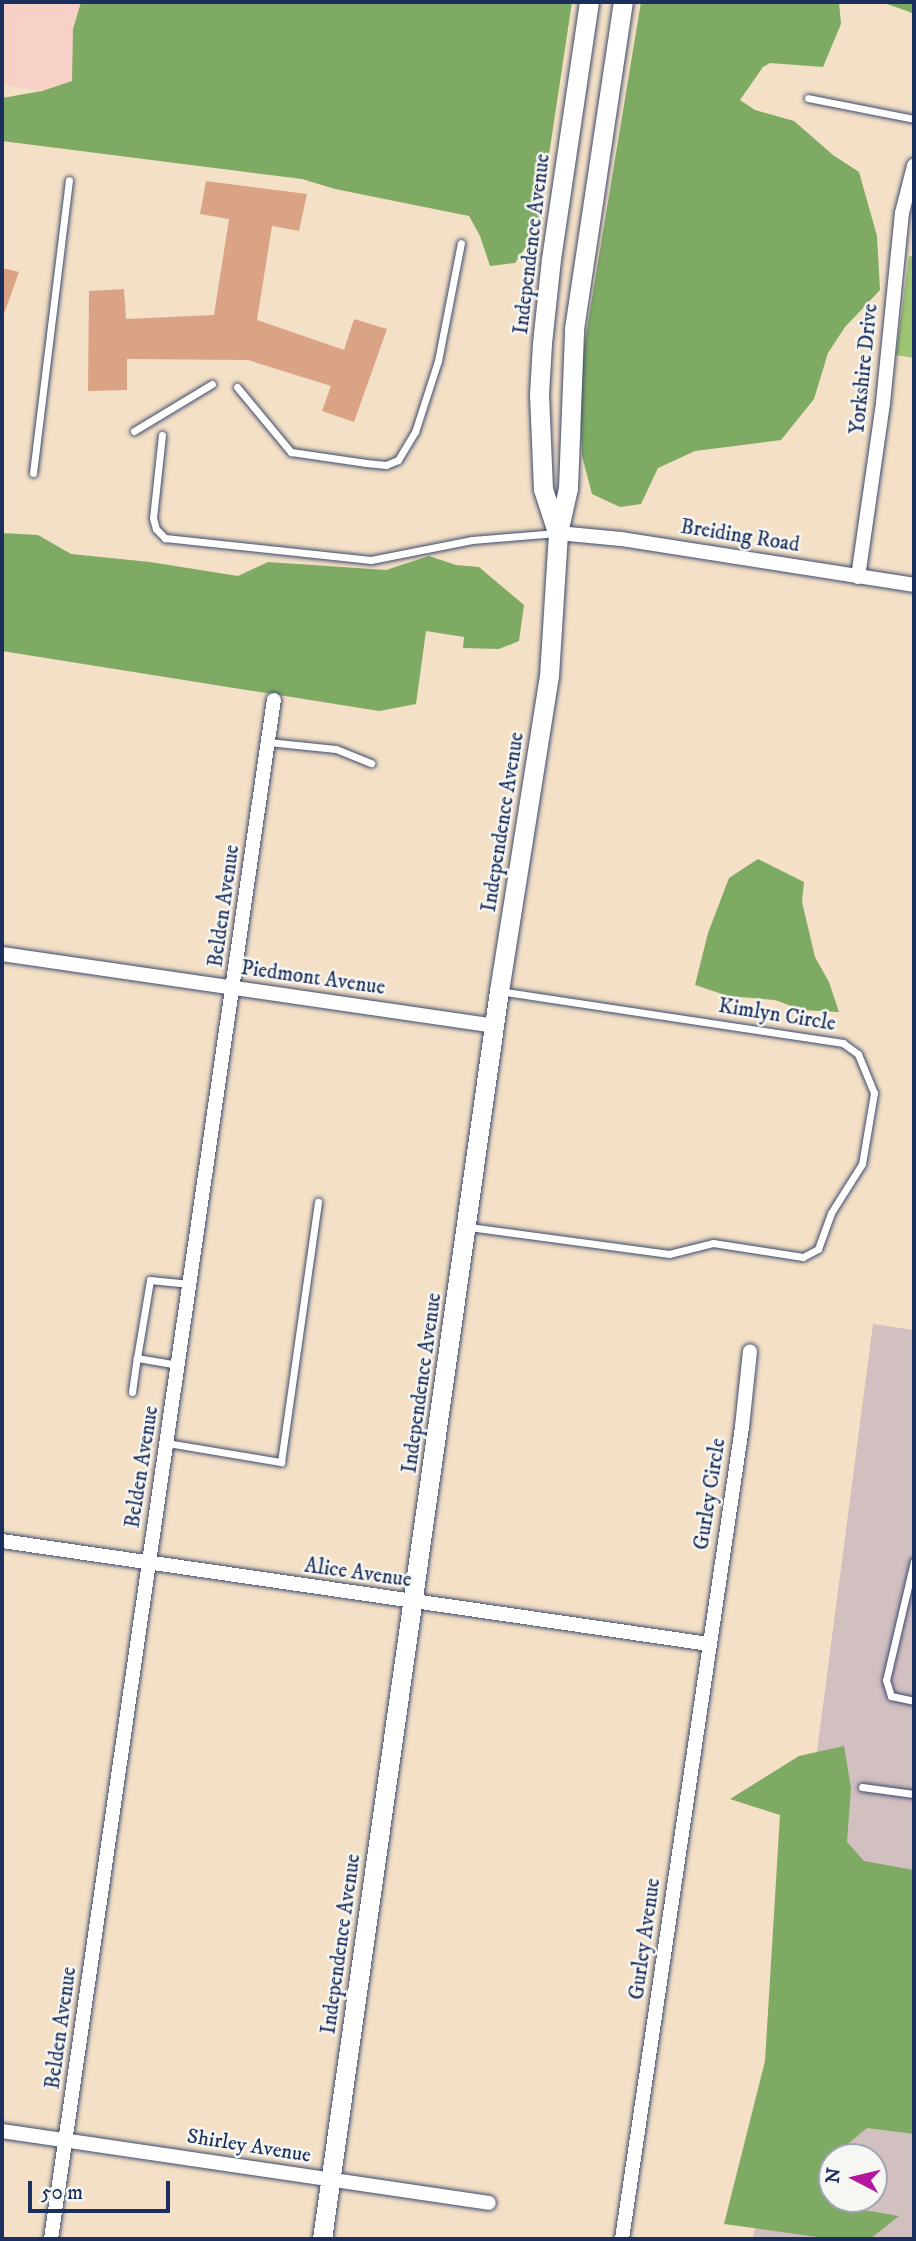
<!DOCTYPE html>
<html>
<head>
<meta charset="utf-8">
<style>
	body { margin:0 }
	#map { position:relative; width:916px; height:2241px; overflow:hidden; background:#f4e0c6; font-family:"IM FELL DW Pica",serif }
	div>[style] { position:absolute }
	.built>* { inset:0; background:#f7d1c8 }
	.industrial>* { inset:0; background:#d2bfc0 }
	.green>* { inset:0; background:#9fc571 }
	.forest>* { inset:0; background:#7faa63 }
	.building>* { inset:0; background:#daa385 }
	.roads { filter:drop-shadow(0 0 2px #3c4a6e) drop-shadow(0 0 2px #3c4a6e) }
	.service>* { height:7px; margin:-3.5px; padding:0 3.5px; transform-origin:3.5px; border-radius:3.5px; background:#fff }
	.minor>* { height:14px; margin:-7px; padding:0 7px; transform-origin:7px; border-radius:7px; background:#fff }
	.tertiary>* { height:19px; margin:-9.5px; padding:0 9.5px; transform-origin:9.5px; border-radius:9.5px; background:#fff }
	span { translate:-50% -50%; white-space:nowrap; text-align:center; line-height:1.15; -webkit-text-stroke:5px #f6f6f2; paint-order:stroke }
	.street-label { font-size:21px; color:#1b2f5e }
	.frame { position:absolute; inset:0; border:4px solid #1b2f5e; pointer-events:none }
	.north { position:absolute; left:818px; top:2143px; width:70px; height:70px; box-sizing:border-box; background:#f6f6f2; border:2px solid #9ea6b7; border-radius:50%; rotate:277deg; font-size:19px; font-weight:700; line-height:28px; text-align:center; color:#1b2f5e }
	.north::after { content:''; display:block; margin:auto; width:24px; height:32px; background:#b5179e; clip-path:polygon(50% 0,100% 100%,50% 72%,0 100%) }
	.scale { position:absolute; left:28px; top:2181px; width:142px; height:32px; box-sizing:border-box; border:4px solid #1b2f5e; border-top:0; padding-left:9px; font-size:21px; line-height:24px; white-space:nowrap; color:#1b2f5e; -webkit-text-stroke:5px #f6f6f2; paint-order:stroke }
</style>
</head>
<body>
<div id="map">
	<div class="built">
		<i style="clip-path:polygon(2px 2px,84px 2px,70px 94px,2px 85px)"></i>
	</div>
	<div class="industrial">
		<i style="clip-path:polygon(evenodd,873px 1324px,914px 1330px,914px 2239px,753px 2239px,873px 1324px,832px 2157px,874px 2157px,874px 2199px,832px 2199px,832px 2157px)"></i>
	</div>
	<div class="green">
		<i style="clip-path:polygon(909px 256px,914px 257px,914px 358px,896px 355px)"></i>
	</div>
	<div class="forest">
		<i style="clip-path:polygon(81px 2px,572px 2px,538px 228px,515px 263px,490px 266px,480px 236px,469px 216px,335px 189px,302px 179px,2px 141px,2px 98px,42px 91px,72px 81px,73px 29px)"></i>
		<i style="clip-path:polygon(641px 2px,839px 2px,841px 24px,823px 67px,770px 63px,763px 67px,740px 100px,755px 110px,794px 121px,833px 155px,859px 172px,877px 236px,880px 290px,845px 327px,828px 353px,814px 399px,781px 440px,695px 451px,658px 468px,641px 504px,620px 507px,592px 494px,582px 456px,579px 377px)"></i>
		<i style="clip-path:polygon(881px 2px,914px 2px,914px 14px,907px 11px)"></i>
		<i style="clip-path:polygon(2px 533px,38px 535px,71px 554px,150px 562px,238px 576px,268px 562px,386px 570px,429px 556px,456px 565px,479px 567px,524px 605px,519px 641px,499px 649px,463px 648px,464px 637px,426px 631px,416px 704px,379px 711px,2px 651px)"></i>
		<i style="clip-path:polygon(758px 859px,804px 882px,802px 902px,815px 957px,829px 982px,839px 1012px,802px 1010px,775px 1000px,728px 996px,695px 985px,708px 933px,729px 878px)"></i>
		<i style="clip-path:polygon(844px 1746px,851px 1788px,847px 1842px,864px 1861px,914px 1870px,914px 2134px,867px 2128px,826px 2162px,832px 2171px,832px 2199px,850px 2199px,857px 2209px,899px 2216px,870px 2239px,832px 2239px,724px 2224px,765px 2061px,780px 1815px,730px 1799px,799px 1756px)"></i>
	</div>
	<div class="building">
		<i style="clip-path:polygon(206px 181px,307px 194px,299px 231px,272px 226px,257px 320px,344px 350px,354px 319px,387px 329px,354px 422px,322px 411px,331px 386px,248px 360px,127px 359px,127px 390px,88px 391px,89px 291px,124px 289px,126px 319px,214px 315px,229px 219px,200px 214px)"></i>
		<i style="clip-path:polygon(2px 268px,19px 272px,4px 314px,2px 314px)"></i>
	</div>
	<div class="roads">
		<div class="service">
			<i style="left:808px;top:98px;width:108px;rotate:11.2deg"></i>
			<i style="left:237px;top:387px;width:85px;rotate:50.3deg"></i>
			<i style="left:291px;top:452px;width:76px;rotate:8.3deg"></i>
			<i style="left:366px;top:463px;width:20px;rotate:6deg"></i>
			<i style="left:386px;top:465px;width:13px;rotate:-23deg"></i>
			<i style="left:398px;top:460px;width:33px;rotate:-59deg"></i>
			<i style="left:415px;top:432px;width:75px;rotate:-72.1deg"></i>
			<i style="left:438px;top:361px;width:120px;rotate:-79deg"></i>
			<i style="left:134px;top:431px;width:91px;rotate:-31.1deg"></i>
			<i style="left:162px;top:435px;width:83px;rotate:96.2deg"></i>
			<i style="left:153px;top:518px;width:11px;rotate:75deg"></i>
			<i style="left:156px;top:529px;width:13px;rotate:45deg"></i>
			<i style="left:165px;top:538px;width:207px;rotate:6.1deg"></i>
			<i style="left:371px;top:560px;width:103px;rotate:-11.2deg"></i>
			<i style="left:472px;top:540px;width:85px;rotate:-4.7deg"></i>
			<i style="left:33px;top:473px;width:295px;rotate:-83deg"></i>
			<i style="left:268px;top:742px;width:68px;rotate:5.9deg"></i>
			<i style="left:336px;top:749px;width:38px;rotate:22deg"></i>
			<i style="left:469px;top:1227px;width:202px;rotate:7.7deg"></i>
			<i style="left:669px;top:1254px;width:45px;rotate:-14deg"></i>
			<i style="left:713px;top:1243px;width:91px;rotate:8.8deg"></i>
			<i style="left:803px;top:1257px;width:17px;rotate:-28deg"></i>
			<i style="left:818px;top:1249px;width:38px;rotate:-70deg"></i>
			<i style="left:831px;top:1213px;width:58px;rotate:-57.7deg"></i>
			<i style="left:862px;top:1164px;width:72px;rotate:-80.4deg"></i>
			<i style="left:874px;top:1093px;width:42px;rotate:-112.3deg"></i>
			<i style="left:858px;top:1054px;width:19px;rotate:-144deg"></i>
			<i style="left:843px;top:1043px;width:348px;rotate:-171.4deg"></i>
			<i style="left:178px;top:1365px;width:42px;rotate:-170.3deg"></i>
			<i style="left:137px;top:1358px;width:79px;rotate:-80.5deg"></i>
			<i style="left:150px;top:1280px;width:40px;rotate:5.7deg"></i>
			<i style="left:132px;top:1392px;width:34px;rotate:-82deg"></i>
			<i style="left:167px;top:1443px;width:116px;rotate:9.5deg"></i>
			<i style="left:281px;top:1462px;width:263px;rotate:-81.9deg"></i>
			<i style="left:914px;top:1561px;width:122px;rotate:103.2deg"></i>
			<i style="left:886px;top:1680px;width:17px;rotate:73deg"></i>
			<i style="left:891px;top:1696px;width:24px;rotate:12deg"></i>
			<i style="left:862px;top:1787px;width:52px;rotate:7.7deg"></i>
		</div>
		<div class="minor">
			<i style="left:558px;top:533px;width:63px;rotate:5.4deg"></i>
			<i style="left:621px;top:539px;width:297px;rotate:8.9deg"></i>
			<i style="left:858px;top:577px;width:176px;rotate:-81.8deg"></i>
			<i style="left:883px;top:403px;width:191px;rotate:-84.3deg"></i>
			<i style="left:902px;top:213px;width:49px;rotate:-75.7deg"></i>
			<i style="left:2px;top:954px;width:497px;rotate:8.3deg"></i>
			<i style="left:2px;top:1541px;width:714px;rotate:8.29deg"></i>
			<i style="left:2px;top:2131px;width:492px;rotate:8.4deg"></i>
			<i style="left:51px;top:2239px;width:1555px;rotate:-81.76deg"></i>
			<i style="left:622px;top:2239px;width:821px;rotate:-81.59deg"></i>
			<i style="left:742px;top:1427px;width:76px;rotate:-84deg"></i>
		</div>
		<div class="tertiary">
			<i style="left:557px;top:532px;width:45px;rotate:-108deg"></i>
			<i style="left:543px;top:489px;width:95px;rotate:-92.4deg"></i>
			<i style="left:539px;top:394px;width:51px;rotate:-86.6deg"></i>
			<i style="left:542px;top:343px;width:84px;rotate:-83.9deg"></i>
			<i style="left:551px;top:259px;width:260px;rotate:-81.6deg"></i>
			<i style="left:322px;top:2239px;width:1260px;rotate:-81.93deg"></i>
			<i style="left:499px;top:991px;width:319px;rotate:-81deg"></i>
			<i style="left:549px;top:676px;width:143px;rotate:-86.4deg"></i>
			<i style="left:558px;top:533px;width:46px;rotate:-77.5deg"></i>
			<i style="left:568px;top:488px;width:159px;rotate:-87.8deg"></i>
			<i style="left:574px;top:329px;width:331px;rotate:-81.5deg"></i>
		</div>
	</div>
	<div class="street-label">
		<span style="left:532px;top:244px;rotate:-83deg">Independence Avenue</span>
		<span style="left:864px;top:369px;rotate:-84deg">Yorkshire Drive</span>
		<span style="left:740px;top:536px;rotate:9deg">Breiding Road</span>
		<span style="left:503px;top:822px;rotate:-81deg">Independence Avenue</span>
		<span style="left:224px;top:906px;rotate:-82deg">Belden Avenue</span>
		<span style="left:313px;top:978px;rotate:8deg">Piedmont Avenue</span>
		<span style="left:777px;top:1015px;rotate:9deg">Kimlyn Circle</span>
		<span style="left:422px;top:1383px;rotate:-82deg">Independence Avenue</span>
		<span style="left:142px;top:1467px;rotate:-81deg">Belden Avenue</span>
		<span style="left:710px;top:1494px;rotate:-81deg">Gurley Circle</span>
		<span style="left:358px;top:1573px;rotate:8deg">Alice Avenue</span>
		<span style="left:645px;top:1939px;rotate:-82deg">Gurley Avenue</span>
		<span style="left:341px;top:1944px;rotate:-82deg">Independence Avenue</span>
		<span style="left:61px;top:2028px;rotate:-82deg">Belden Avenue</span>
		<span style="left:249px;top:2146px;rotate:9deg">Shirley Avenue</span>
	</div>
	<div class="frame"></div>
	<div class="north">N</div>
	<div class="scale">50 m</div>
</div>
</body>
</html>
